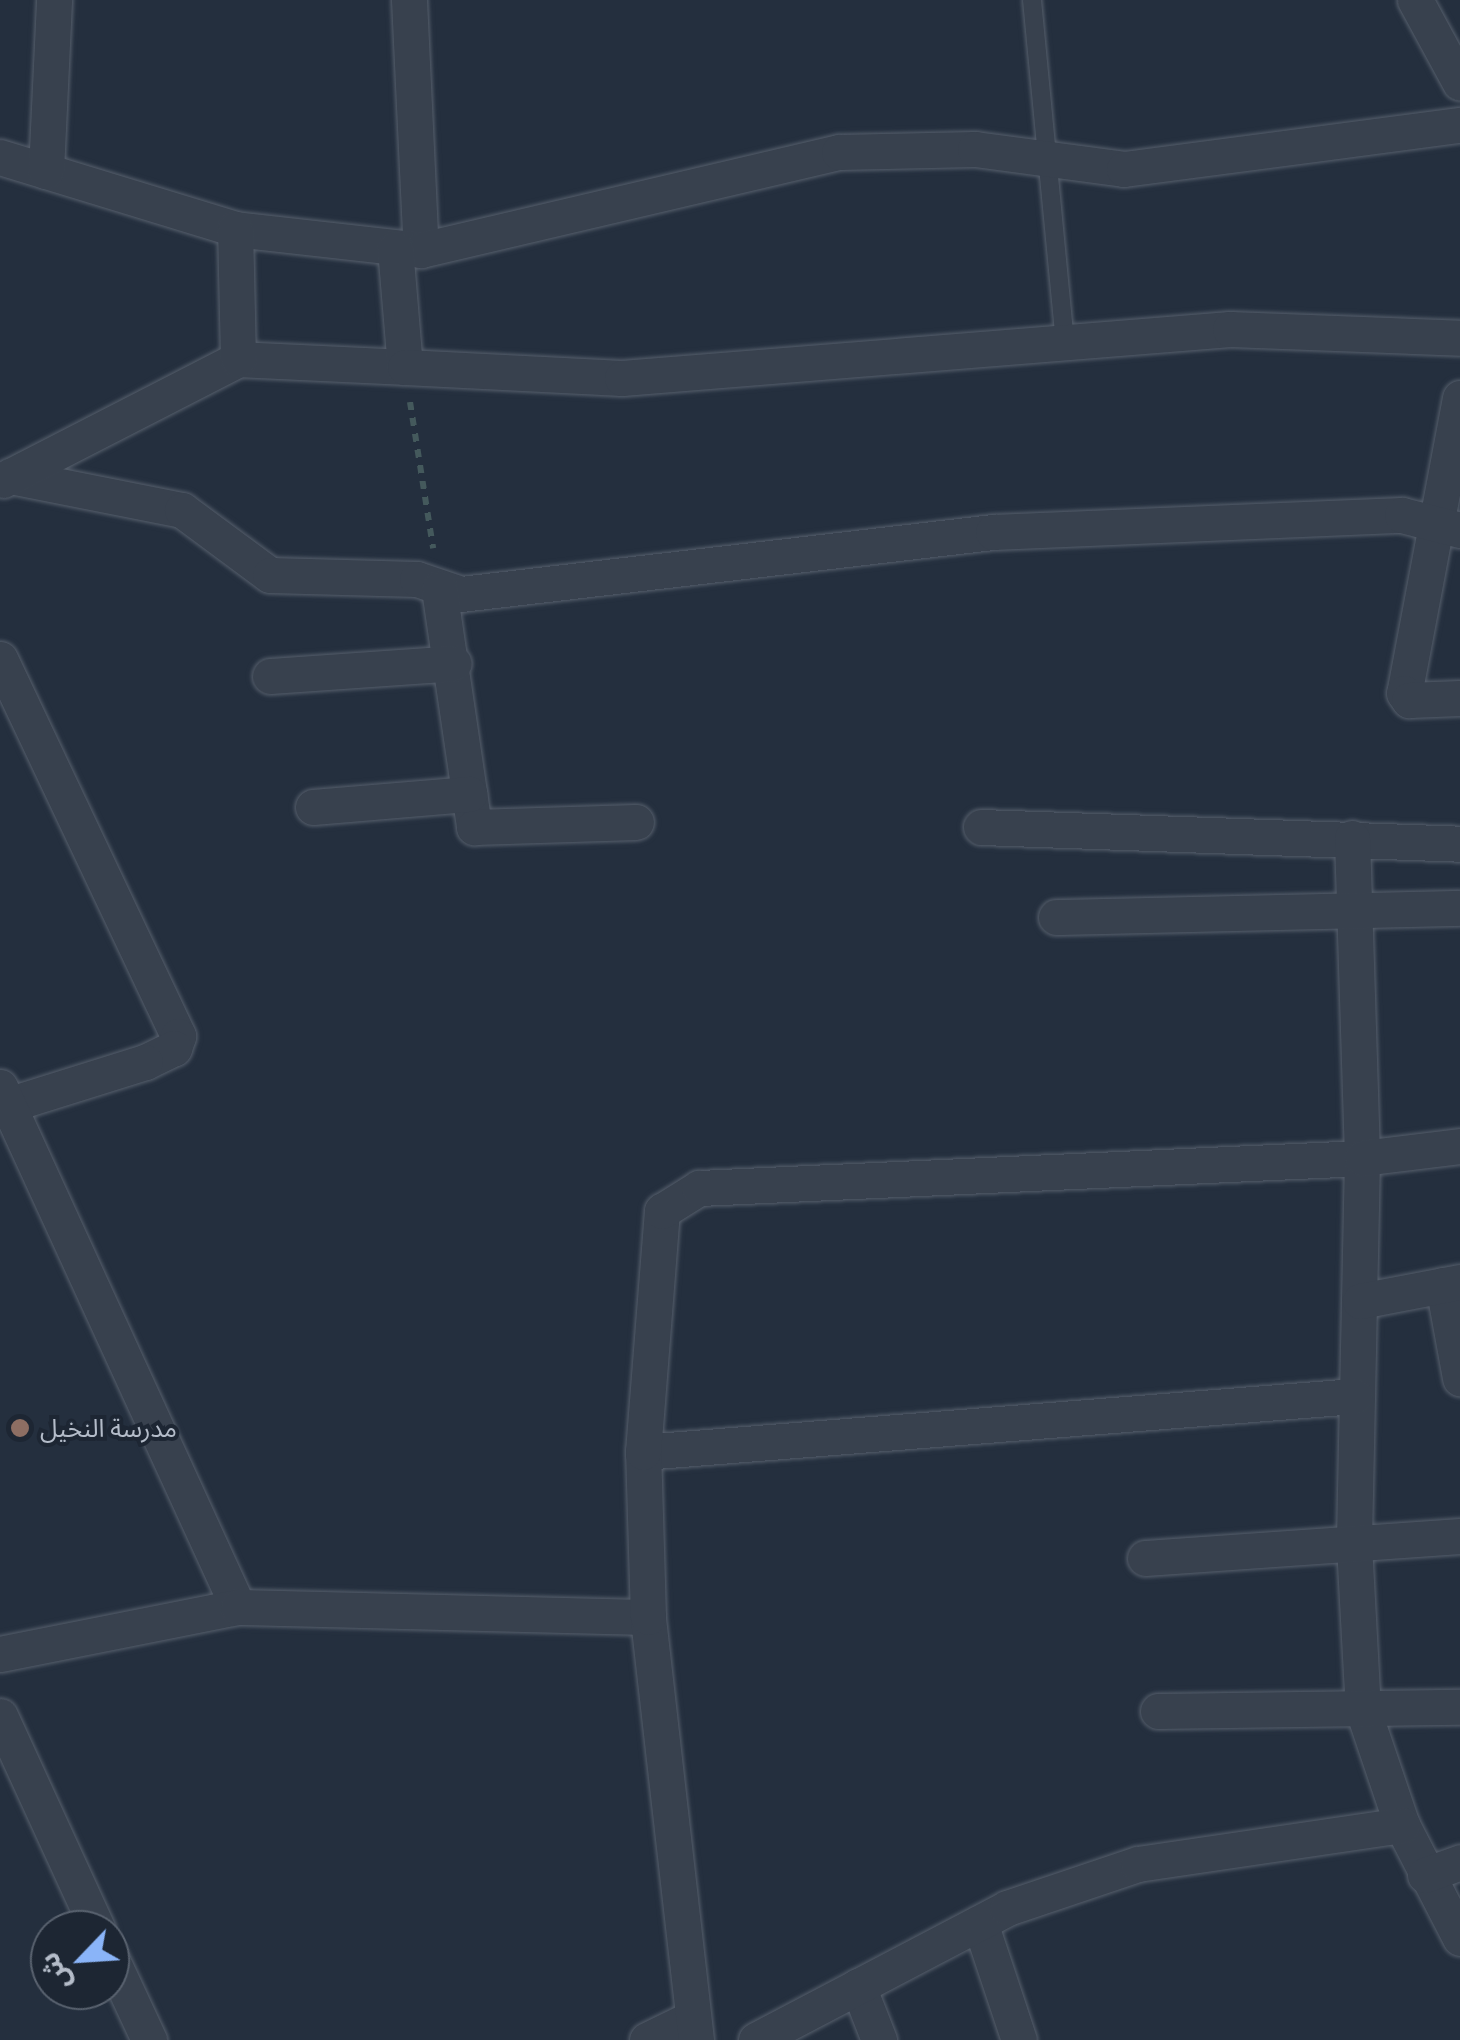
<!DOCTYPE html>
<html>
<head>
<meta charset="utf-8">
<style>
	body { margin:0 }
	#map { position:relative; width:1460px; height:2040px; overflow:hidden; background:#242f3e; font-family:"Archivo Narrow","Noto Sans Arabic",sans-serif }
	div>[style] { position:absolute }
	.path>* { height:6px; margin-top:-3px; transform-origin:0; background:repeating-linear-gradient(90deg,#44595c 0 8px,transparent 0 16px) }
	.roads { filter:drop-shadow(0 0 2px #565f6c) drop-shadow(0 0 2px #565f6c) }
	.lane>* { height:18px; margin:-9px; padding:0 9px; transform-origin:9px; border-radius:9px; background:#38414e }
	.street>* { height:35px; margin:-17.5px; padding:0 17.5px; transform-origin:17.5px; border-radius:17.5px; background:#38414e }
	.dots>* { width:28px; height:28px; translate:-50% -50%; box-sizing:border-box; border:5px solid #1d2633; border-radius:50% }
	span { translate:-50% -50%; white-space:nowrap; text-align:center; line-height:1.15; -webkit-text-stroke:8px #1d2633; paint-order:stroke }
	.poi-label { font-size:25px; color:#b4bcc9 }
	.left { translate:0 -50%; text-align:left }
	.north { position:absolute; left:30px; top:1910px; width:100px; height:100px; box-sizing:border-box; background:#1d2633; border:2px solid #59626f; border-radius:50%; rotate:245deg; font-size:28px; font-weight:700; line-height:40px; text-align:center; color:#b4bcc9 }
	.north::after { content:''; display:block; margin:auto; width:35px; height:45px; background:#8ab4f8; clip-path:polygon(50% 0,100% 100%,50% 72%,0 100%) }
</style>
</head>
<body>
<div id="map">
	<div class="path">
		<i style="left:410px;top:402px;width:148px;rotate:81deg"></i>
	</div>
	<div class="roads">
		<div class="lane">
			<i style="left:1032px;top:0;width:347px;rotate:84.5deg"></i>
		</div>
		<div class="street">
			<i style="left:409px;top:0;width:250px;rotate:87.3deg"></i>
			<i style="left:1415px;top:0;width:94px;rotate:61.5deg"></i>
			<i style="left:0;top:157px;width:246px;rotate:17deg"></i>
			<i style="left:235px;top:229px;width:187px;rotate:6.4deg"></i>
			<i style="left:421px;top:250px;width:429px;rotate:-13.2deg"></i>
			<i style="left:839px;top:152px;width:136px;rotate:-1.3deg"></i>
			<i style="left:975px;top:149px;width:150px;rotate:7.6deg"></i>
			<i style="left:1124px;top:169px;width:339px;rotate:-7.5deg"></i>
			<i style="left:46px;top:171px;width:171px;rotate:-87.3deg"></i>
			<i style="left:238px;top:359px;width:167px;rotate:2.7deg"></i>
			<i style="left:405px;top:367px;width:119px;rotate:-94.8deg"></i>
			<i style="left:405px;top:367px;width:217px;rotate:2.9deg"></i>
			<i style="left:622px;top:378px;width:610px;rotate:-4.61deg"></i>
			<i style="left:1230px;top:329px;width:230px;rotate:2.2deg"></i>
			<i style="left:1460px;top:398px;width:300px;rotate:100.7deg"></i>
			<i style="left:1404px;top:693px;width:9px;rotate:54deg"></i>
			<i style="left:1409px;top:700px;width:51px;rotate:-2.2deg"></i>
			<i style="left:10px;top:476px;width:175px;rotate:11.2deg"></i>
			<i style="left:182px;top:510px;width:109px;rotate:36.5deg"></i>
			<i style="left:270px;top:575px;width:147px;rotate:1.6deg"></i>
			<i style="left:417px;top:579px;width:46px;rotate:18.8deg"></i>
			<i style="left:461px;top:594px;width:536px;rotate:-6.65deg"></i>
			<i style="left:993px;top:532px;width:409px;rotate:-2.4deg"></i>
			<i style="left:1402px;top:515px;width:60px;rotate:14.5deg"></i>
			<i style="left:3px;top:480px;width:264px;rotate:-27.2deg"></i>
			<i style="left:238px;top:359px;width:130px;rotate:-91.3deg"></i>
			<i style="left:439px;top:589px;width:241px;rotate:81.6deg"></i>
			<i style="left:474px;top:827px;width:162px;rotate:-1.8deg"></i>
			<i style="left:0;top:659px;width:417px;rotate:64.7deg"></i>
			<i style="left:178px;top:1036px;width:13px;rotate:108deg"></i>
			<i style="left:174px;top:1048px;width:32px;rotate:154deg"></i>
			<i style="left:145px;top:1062px;width:144px;rotate:162.6deg"></i>
			<i style="left:270px;top:676px;width:184px;rotate:-4deg"></i>
			<i style="left:313px;top:807px;width:157px;rotate:-4.8deg"></i>
			<i style="left:981px;top:827px;width:478px;rotate:2deg"></i>
			<i style="left:1352px;top:838px;width:320px;rotate:88.2deg"></i>
			<i style="left:1362px;top:1158px;width:387px;rotate:91.2deg"></i>
			<i style="left:1354px;top:1545px;width:165px;rotate:86.9deg"></i>
			<i style="left:1363px;top:1710px;width:121px;rotate:71.3deg"></i>
			<i style="left:1402px;top:1825px;width:127px;rotate:62.8deg"></i>
			<i style="left:1056px;top:917px;width:402px;rotate:-1.3deg"></i>
			<i style="left:0;top:1087px;width:572px;rotate:65.41deg"></i>
			<i style="left:1443px;top:1285px;width:95px;rotate:79.6deg"></i>
			<i style="left:1360px;top:1301px;width:102px;rotate:-10.8deg"></i>
			<i style="left:643px;top:1452px;width:714px;rotate:-4.5deg"></i>
			<i style="left:1145px;top:1558px;width:316px;rotate:-4deg"></i>
			<i style="left:0;top:1654px;width:243px;rotate:-11.2deg"></i>
			<i style="left:238px;top:1607px;width:410px;rotate:1.4deg"></i>
			<i style="left:1158px;top:1711px;width:302px;rotate:-0.8deg"></i>
			<i style="left:0;top:1716px;width:235px;rotate:65.4deg"></i>
			<i style="left:1425px;top:1875px;width:37px;rotate:-20deg"></i>
			<i style="left:980px;top:1923px;width:123px;rotate:71.6deg"></i>
			<i style="left:110px;top:1956px;width:93px;rotate:65.1deg"></i>
			<i style="left:858px;top:1986px;width:58px;rotate:68.7deg"></i>
			<i style="left:647px;top:2040px;width:48px;rotate:-26deg"></i>
			<i style="left:696px;top:2040px;width:426px;rotate:-96.5deg"></i>
			<i style="left:648px;top:1617px;width:165px;rotate:-91.7deg"></i>
			<i style="left:643px;top:1452px;width:242px;rotate:-85.5deg"></i>
			<i style="left:662px;top:1211px;width:44px;rotate:-31.9deg"></i>
			<i style="left:699px;top:1188px;width:664px;rotate:-2.59deg"></i>
			<i style="left:1362px;top:1158px;width:99px;rotate:-7deg"></i>
			<i style="left:756px;top:2040px;width:284px;rotate:-27.7deg"></i>
			<i style="left:1007px;top:1908px;width:138px;rotate:-18.6deg"></i>
			<i style="left:1138px;top:1864px;width:267px;rotate:-8.4deg"></i>
		</div>
	</div>
	<div class="dots">
		<i style="left:20px;top:1428px;background:#8d6e63"></i>
	</div>
	<div class="poi-label">
		<span class="left" style="left:40px;top:1428px">مدرسة النخيل</span>
	</div>
	<div class="north">ش</div>
</div>
</body>
</html>
